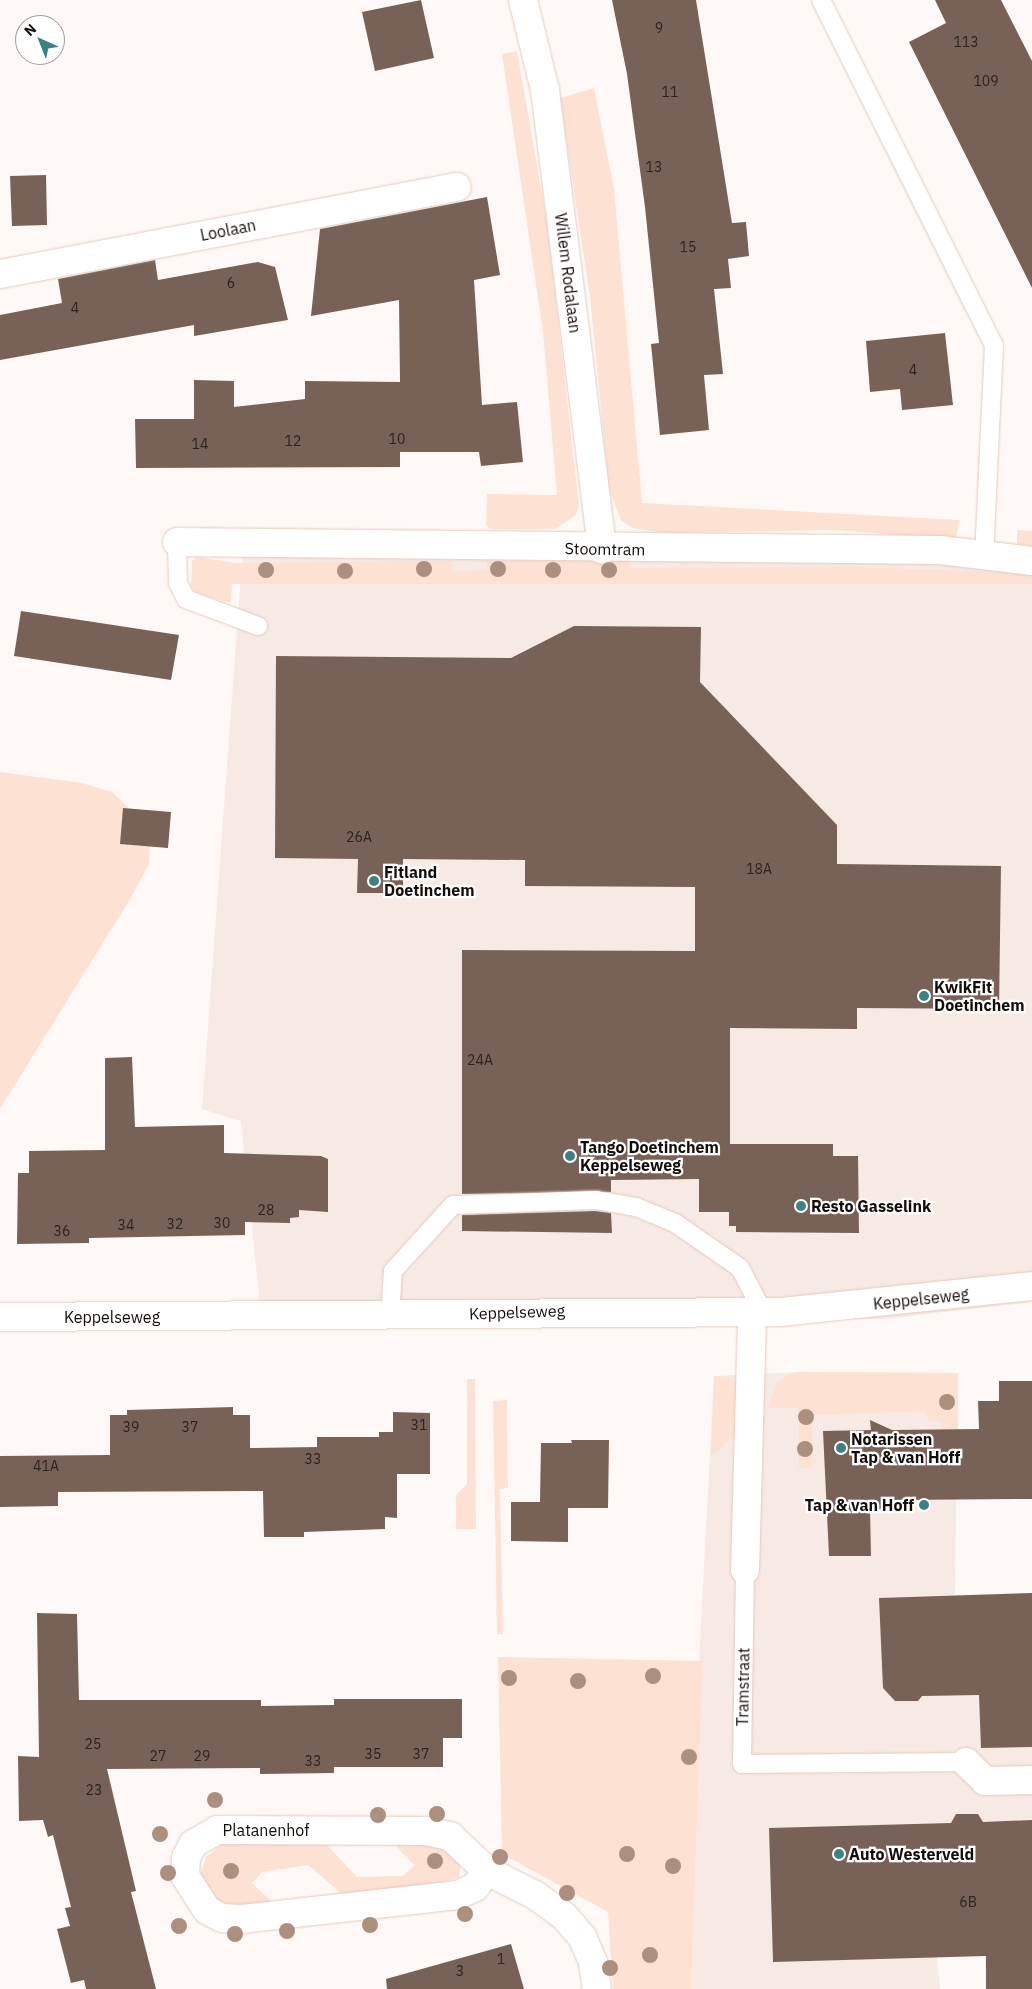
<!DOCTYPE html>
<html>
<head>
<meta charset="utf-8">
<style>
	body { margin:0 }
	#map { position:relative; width:1032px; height:1989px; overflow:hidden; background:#fef9f6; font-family:"IBM Plex Sans",sans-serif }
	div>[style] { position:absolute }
	.built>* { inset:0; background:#f7e9e4 }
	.green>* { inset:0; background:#fde1d3 }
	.building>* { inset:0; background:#786257 }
	.roads { filter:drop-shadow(0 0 1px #e3cabd) drop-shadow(0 0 1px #e3cabd) }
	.service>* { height:18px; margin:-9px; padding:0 9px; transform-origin:9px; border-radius:9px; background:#fff }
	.minor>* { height:28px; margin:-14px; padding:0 14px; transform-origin:14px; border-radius:14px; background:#fff }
	.secondary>* { height:28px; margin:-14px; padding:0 14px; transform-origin:14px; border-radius:14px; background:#fff }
	.trees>* { width:16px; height:16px; margin:-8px; border-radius:50%; background:#ad8f7e }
	.dots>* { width:14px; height:14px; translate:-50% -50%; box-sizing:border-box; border:2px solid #fff; border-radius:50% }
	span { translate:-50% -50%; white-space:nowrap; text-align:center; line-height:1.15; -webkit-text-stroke:4.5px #fff; paint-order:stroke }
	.number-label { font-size:14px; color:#2d221c }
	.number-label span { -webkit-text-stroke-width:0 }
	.street-label { font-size:16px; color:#140c08 }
	.poi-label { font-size:16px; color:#140c08; font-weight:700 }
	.left { translate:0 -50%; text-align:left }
	.right { translate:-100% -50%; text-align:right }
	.north { position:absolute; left:15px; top:15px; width:50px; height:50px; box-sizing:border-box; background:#fff; border:1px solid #a19e9c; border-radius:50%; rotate:316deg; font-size:14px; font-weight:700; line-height:20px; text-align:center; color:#140c08 }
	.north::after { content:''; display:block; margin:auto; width:18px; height:22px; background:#3a8285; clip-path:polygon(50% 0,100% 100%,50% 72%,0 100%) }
</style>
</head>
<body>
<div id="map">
	<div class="built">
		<i style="clip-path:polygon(243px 546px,821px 550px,1032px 566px,1032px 1302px,884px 1319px,262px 1325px,241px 1121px,202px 1109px)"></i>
		<i style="clip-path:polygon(800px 1372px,958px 1373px,955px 1595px,1032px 1593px,1032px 1989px,986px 1989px,985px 1954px,937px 1957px,940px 1989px,691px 1989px,703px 1661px,699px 1661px,714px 1376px)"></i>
	</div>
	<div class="green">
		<i style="clip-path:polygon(517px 51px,547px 222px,579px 506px,575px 516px,555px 529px,490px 529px,486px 525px,487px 494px,557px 495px,543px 332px,502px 54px)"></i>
		<i style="clip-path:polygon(594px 88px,614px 189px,642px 503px,959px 520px,956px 539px,832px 530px,666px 533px,632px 528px,621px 520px,609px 489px,590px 297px,560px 98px)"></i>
		<i style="clip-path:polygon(1017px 530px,1032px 531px,1032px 550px,1017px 548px)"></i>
		<i style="clip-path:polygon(198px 557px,235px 563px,452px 561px,453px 571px,487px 570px,487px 561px,629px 561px,629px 568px,850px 567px,1032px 573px,1032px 584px,232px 584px,231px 603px,197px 593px,191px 586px,192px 561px)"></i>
		<i style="clip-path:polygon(0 772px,82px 783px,112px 792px,145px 823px,150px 846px,149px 863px,132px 896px,0 1109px)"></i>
		<i style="clip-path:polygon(800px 1372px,958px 1373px,958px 1433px,943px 1432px,941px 1421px,928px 1421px,926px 1411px,812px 1415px,812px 1468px,799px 1468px,799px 1408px,768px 1408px,776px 1384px,787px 1375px)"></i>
		<i style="clip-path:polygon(714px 1376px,729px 1377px,739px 1387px,740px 1430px,711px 1457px)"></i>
		<i style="clip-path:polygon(467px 1379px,475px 1379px,476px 1529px,456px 1529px,456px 1495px,467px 1484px)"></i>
		<i style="clip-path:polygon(507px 1400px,508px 1488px,500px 1489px,503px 1634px,497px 1634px,493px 1401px)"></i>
		<i style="clip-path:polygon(498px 1657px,703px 1661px,691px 1989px,613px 1989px,608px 1912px,502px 1854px)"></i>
		<i style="clip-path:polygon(391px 1841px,438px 1842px,461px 1859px,459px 1877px,439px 1884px,342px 1894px,308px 1865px,262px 1872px,252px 1883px,274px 1904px,228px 1906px,218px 1903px,200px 1875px,206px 1857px,223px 1843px,325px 1843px,357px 1877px,403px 1876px,414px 1865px)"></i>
	</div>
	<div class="building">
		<i style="clip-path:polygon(421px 0,434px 58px,375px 71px,362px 12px)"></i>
		<i style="clip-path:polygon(612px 0,696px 0,732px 223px,746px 222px,749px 256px,728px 259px,731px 288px,714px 289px,723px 374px,704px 375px,709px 430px,660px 435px,651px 344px,659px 343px,645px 207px,627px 74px)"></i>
		<i style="clip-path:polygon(935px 0,1001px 0,1032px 61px,1032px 288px,909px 42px,946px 23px)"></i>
		<i style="clip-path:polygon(46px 175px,47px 225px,12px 226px,10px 176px)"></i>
		<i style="clip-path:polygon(487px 197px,500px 275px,474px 280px,482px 405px,517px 402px,523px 462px,481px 466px,479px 452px,400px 452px,400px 467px,136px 468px,135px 419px,194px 419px,194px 380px,234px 381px,234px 407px,305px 399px,305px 381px,400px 382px,399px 300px,311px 316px,320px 229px)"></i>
		<i style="clip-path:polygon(155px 260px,158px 280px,258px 262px,275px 267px,288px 320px,194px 336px,194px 325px,0 360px,0 315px,62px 303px,58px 279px)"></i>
		<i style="clip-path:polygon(945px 333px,953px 405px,902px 410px,900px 389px,870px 392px,866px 341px)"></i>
		<i style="clip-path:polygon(21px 611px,179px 635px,171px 680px,14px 656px)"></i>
		<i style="clip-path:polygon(574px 626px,701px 627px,700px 682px,837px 825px,837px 864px,1001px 866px,999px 1009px,857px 1008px,857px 1029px,730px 1028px,730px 1144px,833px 1144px,833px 1156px,858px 1156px,859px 1233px,736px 1232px,736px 1226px,729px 1226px,729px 1212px,699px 1212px,699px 1179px,611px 1180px,611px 1192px,462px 1194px,462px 950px,695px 951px,695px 887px,525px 886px,525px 860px,403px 859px,403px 893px,357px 893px,358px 859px,275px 858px,276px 656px,511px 658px)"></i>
		<i style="clip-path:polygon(123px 808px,171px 812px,168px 848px,120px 844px)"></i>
		<i style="clip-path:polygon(132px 1057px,135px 1127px,224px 1125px,224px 1153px,321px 1156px,328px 1159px,328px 1212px,299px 1210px,299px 1217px,290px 1218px,290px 1223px,245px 1222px,245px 1235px,89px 1238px,89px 1243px,17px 1244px,18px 1173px,29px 1173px,29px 1151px,105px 1150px,105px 1058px)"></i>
		<i style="clip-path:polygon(595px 1211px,611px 1213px,612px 1233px,462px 1231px,462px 1215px)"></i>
		<i style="clip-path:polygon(999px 1381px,1032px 1381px,1032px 1499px,892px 1500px,892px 1509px,870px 1509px,871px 1556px,829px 1556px,823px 1431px,871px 1430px,870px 1420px,892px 1430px,979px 1429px,978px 1401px,999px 1401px)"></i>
		<i style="clip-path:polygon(233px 1407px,233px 1415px,250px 1415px,250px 1448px,317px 1447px,317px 1437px,379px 1437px,379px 1432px,393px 1432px,393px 1412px,430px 1413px,430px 1474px,397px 1474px,397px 1518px,385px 1517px,385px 1529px,304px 1532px,304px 1537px,264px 1537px,263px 1491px,58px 1492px,58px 1506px,0 1507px,0 1456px,110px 1455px,110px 1415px,127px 1415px,127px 1410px)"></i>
		<i style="clip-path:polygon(571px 1440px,609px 1440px,608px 1508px,568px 1508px,568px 1542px,511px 1541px,511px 1502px,540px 1502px,541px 1443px,572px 1443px)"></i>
		<i style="clip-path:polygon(1032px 1593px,1032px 1747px,981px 1748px,979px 1695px,922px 1696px,918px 1701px,895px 1701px,883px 1688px,879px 1598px)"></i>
		<i style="clip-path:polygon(37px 1613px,77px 1614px,79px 1700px,261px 1700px,261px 1706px,334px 1705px,334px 1699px,462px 1699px,462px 1738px,443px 1738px,443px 1767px,334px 1767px,334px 1773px,260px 1774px,260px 1768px,107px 1769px,136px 1891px,131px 1892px,156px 1989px,86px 1989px,84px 1980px,71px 1983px,57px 1929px,70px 1926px,65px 1908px,71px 1907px,53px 1835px,48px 1837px,43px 1820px,19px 1821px,18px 1756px,39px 1757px)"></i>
		<i style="clip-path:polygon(956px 1814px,978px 1814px,983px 1822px,1032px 1820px,1032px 1989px,986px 1989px,986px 1956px,773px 1962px,769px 1828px,951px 1823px)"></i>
		<i style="clip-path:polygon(511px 1944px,524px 1989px,387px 1989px,386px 1979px)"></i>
	</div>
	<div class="roads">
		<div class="service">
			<i style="left:821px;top:0;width:386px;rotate:63.4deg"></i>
			<i style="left:994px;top:345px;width:210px;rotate:92.7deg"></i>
			<i style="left:177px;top:542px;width:41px;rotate:88.6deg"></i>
			<i style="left:178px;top:583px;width:18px;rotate:63deg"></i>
			<i style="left:186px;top:599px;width:77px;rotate:20.6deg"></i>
			<i style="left:390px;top:1317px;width:46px;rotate:-86.3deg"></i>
			<i style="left:393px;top:1271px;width:89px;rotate:-47.7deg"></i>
			<i style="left:453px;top:1205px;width:143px;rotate:-2deg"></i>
			<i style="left:596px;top:1200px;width:41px;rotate:9.9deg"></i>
			<i style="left:636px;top:1207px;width:42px;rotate:22.3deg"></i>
			<i style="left:675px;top:1223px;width:79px;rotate:34.7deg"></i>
			<i style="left:740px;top:1268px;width:50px;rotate:62.4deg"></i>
			<i style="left:745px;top:1570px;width:194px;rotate:90.9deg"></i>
			<i style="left:742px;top:1764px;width:224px;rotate:-0.5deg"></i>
		</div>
		<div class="minor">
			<i style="left:523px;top:0;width:93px;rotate:76.3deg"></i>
			<i style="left:545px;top:90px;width:463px;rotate:82.9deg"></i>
			<i style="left:0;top:274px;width:465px;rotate:-10.8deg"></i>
			<i style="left:177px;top:542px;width:763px;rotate:0.6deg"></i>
			<i style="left:940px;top:550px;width:93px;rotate:6.8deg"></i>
			<i style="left:745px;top:1570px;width:258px;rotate:-88.4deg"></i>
			<i style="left:966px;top:1762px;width:27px;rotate:45deg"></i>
			<i style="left:985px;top:1781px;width:47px;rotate:-1.2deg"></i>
			<i style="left:487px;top:1871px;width:20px;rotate:127deg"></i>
			<i style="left:475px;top:1887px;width:19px;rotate:155deg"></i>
			<i style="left:458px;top:1895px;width:217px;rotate:173.7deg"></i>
			<i style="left:242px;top:1919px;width:20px;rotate:-177deg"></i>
			<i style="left:222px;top:1918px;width:17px;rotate:-152deg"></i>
			<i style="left:207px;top:1910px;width:40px;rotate:-122.9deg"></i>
			<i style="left:185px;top:1876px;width:18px;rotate:-87deg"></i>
			<i style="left:186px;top:1858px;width:16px;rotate:-63deg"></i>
			<i style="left:193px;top:1844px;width:28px;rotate:-30deg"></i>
			<i style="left:217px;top:1830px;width:209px;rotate:0.3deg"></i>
			<i style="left:426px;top:1831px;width:25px;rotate:12deg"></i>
			<i style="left:450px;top:1836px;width:51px;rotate:43.4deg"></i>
			<i style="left:487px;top:1871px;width:54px;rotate:26.6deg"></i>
			<i style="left:535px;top:1895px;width:36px;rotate:36deg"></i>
			<i style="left:564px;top:1916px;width:28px;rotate:49deg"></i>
			<i style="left:582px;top:1937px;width:27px;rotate:66deg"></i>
			<i style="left:593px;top:1962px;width:27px;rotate:82deg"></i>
		</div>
		<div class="secondary">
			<i style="left:0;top:1317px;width:781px;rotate:-0.37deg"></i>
			<i style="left:781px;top:1312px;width:252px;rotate:-5.9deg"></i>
		</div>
	</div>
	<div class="trees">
		<i style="left:424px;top:569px"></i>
		<i style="left:498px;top:569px"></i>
		<i style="left:266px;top:570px"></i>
		<i style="left:553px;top:570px"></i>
		<i style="left:609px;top:570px"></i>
		<i style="left:345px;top:571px"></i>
		<i style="left:947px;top:1402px"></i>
		<i style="left:806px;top:1417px"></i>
		<i style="left:805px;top:1449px"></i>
		<i style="left:653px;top:1676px"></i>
		<i style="left:509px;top:1678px"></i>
		<i style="left:578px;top:1681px"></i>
		<i style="left:689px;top:1757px"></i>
		<i style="left:215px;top:1800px"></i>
		<i style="left:437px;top:1814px"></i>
		<i style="left:378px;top:1815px"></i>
		<i style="left:160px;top:1834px"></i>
		<i style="left:627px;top:1854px"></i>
		<i style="left:500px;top:1857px"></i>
		<i style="left:435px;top:1861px"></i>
		<i style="left:673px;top:1866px"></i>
		<i style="left:231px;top:1871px"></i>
		<i style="left:168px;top:1873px"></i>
		<i style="left:567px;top:1893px"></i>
		<i style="left:465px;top:1914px"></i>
		<i style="left:370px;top:1925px"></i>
		<i style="left:179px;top:1926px"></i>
		<i style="left:287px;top:1931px"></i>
		<i style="left:235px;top:1934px"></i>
		<i style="left:650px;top:1955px"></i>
		<i style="left:610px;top:1968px"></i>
	</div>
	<div class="dots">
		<i style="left:374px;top:881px;background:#3a8285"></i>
		<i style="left:924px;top:996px;background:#3a8285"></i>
		<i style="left:570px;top:1156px;background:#3a8285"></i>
		<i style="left:801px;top:1206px;background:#3a8285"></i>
		<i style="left:841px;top:1448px;background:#3a8285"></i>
		<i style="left:924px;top:1505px;background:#3a8285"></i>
		<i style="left:839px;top:1854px;background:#3a8285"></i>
	</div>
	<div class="number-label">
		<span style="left:659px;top:28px">9</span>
		<span style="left:966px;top:42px">113</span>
		<span style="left:986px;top:81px">109</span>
		<span style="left:670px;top:92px">11</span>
		<span style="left:654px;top:167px">13</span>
		<span style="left:688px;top:247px">15</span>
		<span style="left:231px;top:283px">6</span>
		<span style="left:75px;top:308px">4</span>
		<span style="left:913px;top:370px">4</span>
		<span style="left:397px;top:439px">10</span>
		<span style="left:293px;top:441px">12</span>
		<span style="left:200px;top:444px">14</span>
		<span style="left:359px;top:837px">26A</span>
		<span style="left:759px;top:869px">18A</span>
		<span style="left:480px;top:1060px">24A</span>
		<span style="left:266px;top:1210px">28</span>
		<span style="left:222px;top:1223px">30</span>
		<span style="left:175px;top:1224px">32</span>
		<span style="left:126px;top:1225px">34</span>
		<span style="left:62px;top:1231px">36</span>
		<span style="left:419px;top:1425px">31</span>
		<span style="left:131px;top:1427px">39</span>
		<span style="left:190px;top:1427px">37</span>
		<span style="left:313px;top:1459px">33</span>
		<span style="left:46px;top:1466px">41A</span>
		<span style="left:93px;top:1744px">25</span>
		<span style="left:373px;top:1754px">35</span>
		<span style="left:421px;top:1754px">37</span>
		<span style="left:158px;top:1756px">27</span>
		<span style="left:202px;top:1756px">29</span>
		<span style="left:313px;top:1761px">33</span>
		<span style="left:94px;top:1790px">23</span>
		<span style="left:968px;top:1902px">6B</span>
		<span style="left:501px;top:1959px">1</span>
		<span style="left:460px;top:1971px">3</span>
	</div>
	<div class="street-label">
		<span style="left:228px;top:230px;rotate:-11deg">Loolaan</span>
		<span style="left:568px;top:273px;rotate:83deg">Willem Rodalaan</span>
		<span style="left:605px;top:549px;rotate:1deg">Stoomtram</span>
		<span style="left:921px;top:1299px;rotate:-6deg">Keppelseweg</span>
		<span style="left:517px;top:1312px;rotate:-2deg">Keppelseweg</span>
		<span style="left:112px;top:1317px">Keppelseweg</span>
		<span style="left:743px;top:1687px;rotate:-89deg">Tramstraat</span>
		<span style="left:266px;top:1830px">Platanenhof</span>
	</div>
	<div class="poi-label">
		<span class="left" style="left:384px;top:881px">Fitland<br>Doetinchem</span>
		<span class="left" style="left:934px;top:996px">KwikFit<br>Doetinchem</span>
		<span class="left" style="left:580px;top:1156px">Tango Doetinchem<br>Keppelseweg</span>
		<span class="left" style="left:811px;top:1206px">Resto Gasselink</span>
		<span class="left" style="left:851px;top:1448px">Notarissen<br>Tap &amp; van Hoff</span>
		<span class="right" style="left:914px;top:1505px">Tap &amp; van Hoff</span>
		<span class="left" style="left:849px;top:1854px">Auto Westerveld</span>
	</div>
	<div class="north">N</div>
</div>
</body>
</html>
